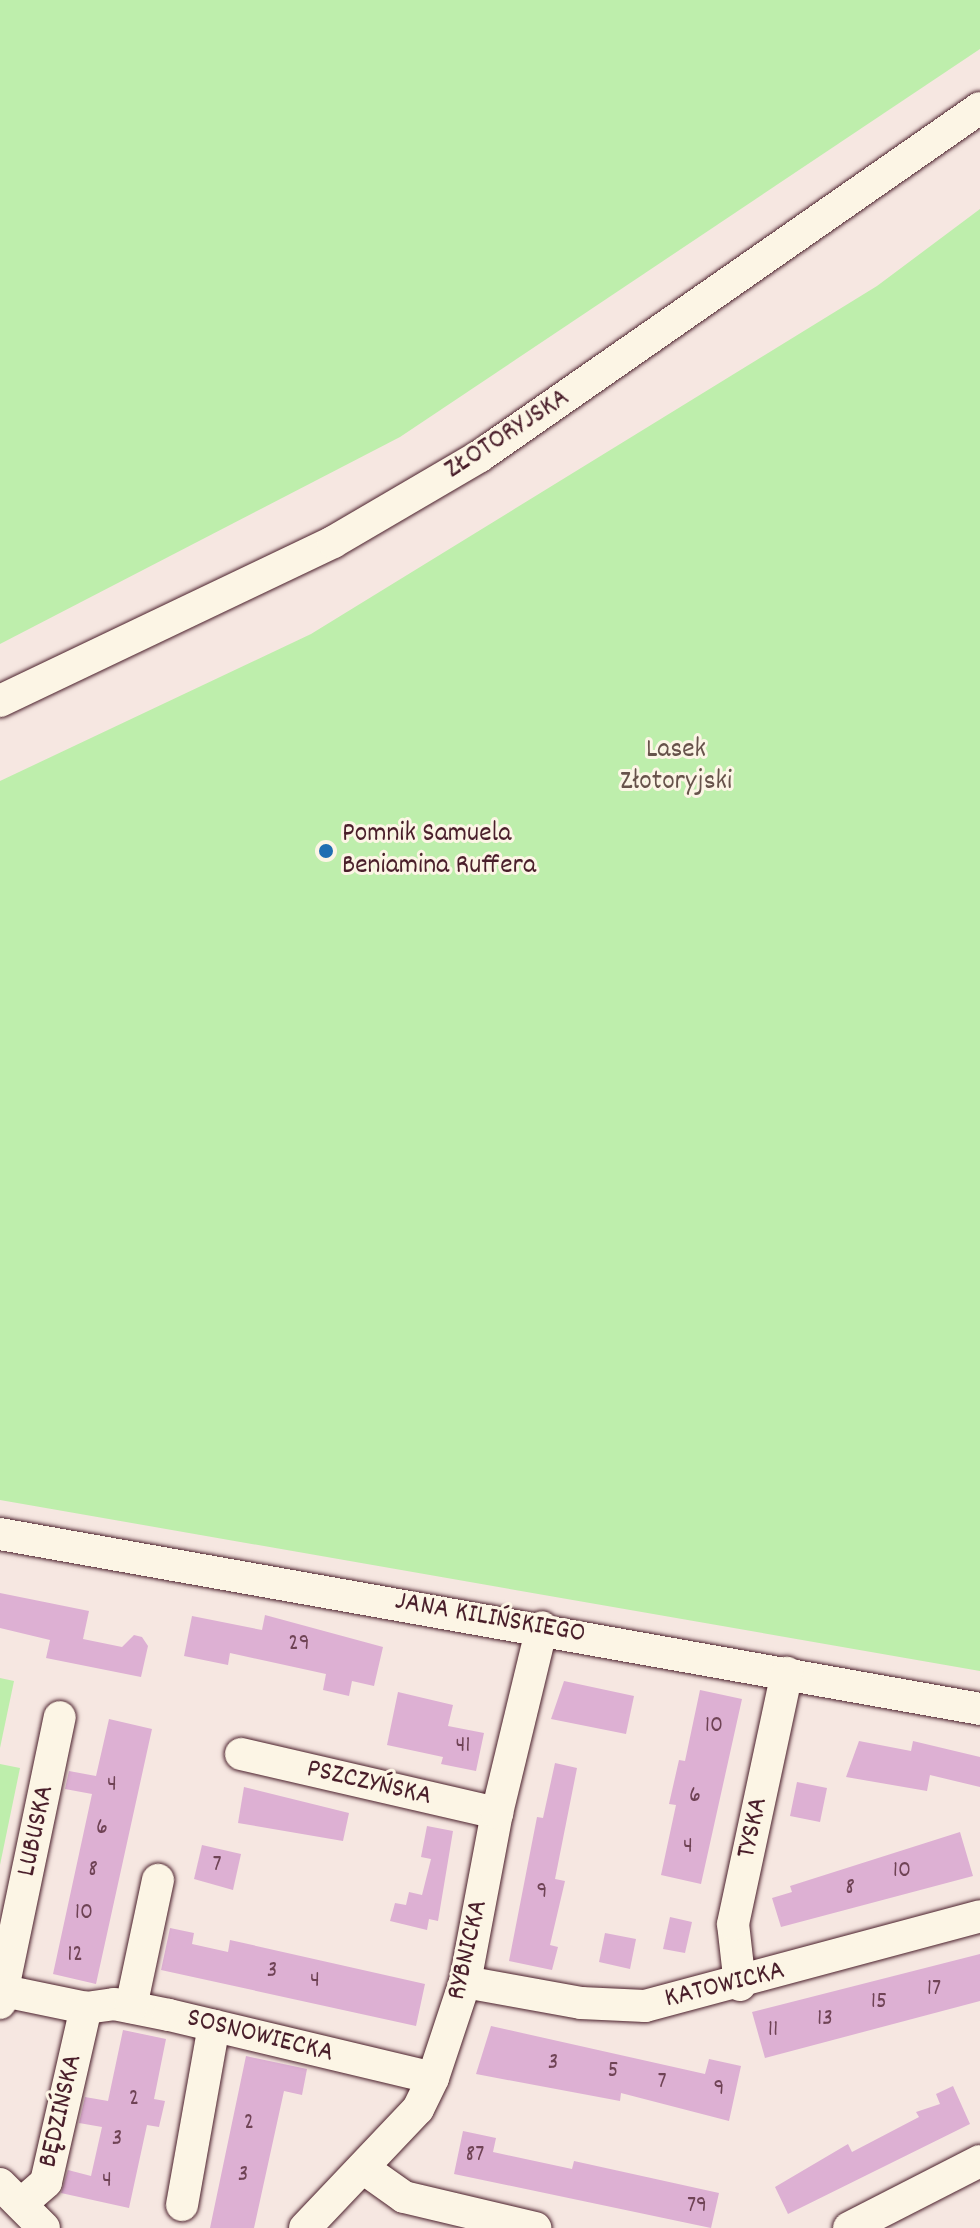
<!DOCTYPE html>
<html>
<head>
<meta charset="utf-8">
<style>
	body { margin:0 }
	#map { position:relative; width:980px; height:2228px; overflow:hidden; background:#f6e7e1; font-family:Dekko,sans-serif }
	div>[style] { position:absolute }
	.green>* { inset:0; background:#beeeac }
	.building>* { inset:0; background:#ddb0d3 }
	.roads { filter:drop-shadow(0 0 2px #4a1f2b) drop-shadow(0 0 2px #4a1f2b) }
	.minor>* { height:32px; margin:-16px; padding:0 16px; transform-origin:16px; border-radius:16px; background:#fcf5e5 }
	.dots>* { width:22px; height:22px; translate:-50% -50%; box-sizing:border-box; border:4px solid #fcf5e5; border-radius:50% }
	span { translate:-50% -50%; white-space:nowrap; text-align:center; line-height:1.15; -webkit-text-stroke:6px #fcf5e5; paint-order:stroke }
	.number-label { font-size:24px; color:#6f4355 }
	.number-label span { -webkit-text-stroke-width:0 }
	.street-label { font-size:28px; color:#4a1f2b }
	.park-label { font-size:28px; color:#67534b }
	.poi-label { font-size:28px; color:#4a1f2b }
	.left { translate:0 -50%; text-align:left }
</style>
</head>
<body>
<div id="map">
	<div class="green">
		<i style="clip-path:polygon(0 0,980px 0,980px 49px,400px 437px,0 644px)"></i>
		<i style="clip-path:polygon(980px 209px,980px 1671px,0 1500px,0 781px,311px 634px,877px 286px)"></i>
		<i style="clip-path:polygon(0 1678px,14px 1681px,0 1748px)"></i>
		<i style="clip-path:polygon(0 1764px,20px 1768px,0 1865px)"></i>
	</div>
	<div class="building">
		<i style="clip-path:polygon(0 1593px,89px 1611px,83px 1639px,122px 1647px,134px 1635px,142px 1637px,148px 1646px,141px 1677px,46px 1658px,50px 1640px,0 1628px)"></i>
		<i style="clip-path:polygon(265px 1615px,383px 1647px,374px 1686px,352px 1681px,349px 1696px,323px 1690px,326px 1674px,230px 1653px,228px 1665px,184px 1656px,192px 1616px,262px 1630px)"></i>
		<i style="clip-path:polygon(564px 1681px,634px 1696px,626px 1734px,551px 1719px)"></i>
		<i style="clip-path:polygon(700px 1690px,742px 1699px,701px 1884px,661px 1875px,676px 1805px,669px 1804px,679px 1760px,685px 1761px)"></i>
		<i style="clip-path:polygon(398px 1692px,453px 1705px,448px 1726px,484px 1733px,476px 1771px,441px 1764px,443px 1757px,387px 1745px)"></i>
		<i style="clip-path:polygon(109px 1719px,152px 1729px,96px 1984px,53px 1974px,92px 1794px,65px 1789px,69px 1771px,96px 1776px)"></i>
		<i style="clip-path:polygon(859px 1741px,911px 1751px,913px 1741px,980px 1757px,980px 1787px,930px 1775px,927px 1791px,846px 1777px)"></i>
		<i style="clip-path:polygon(555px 1763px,577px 1768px,555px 1879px,565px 1881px,550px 1945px,558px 1947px,552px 1970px,509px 1961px,537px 1817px,543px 1818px)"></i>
		<i style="clip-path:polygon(797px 1782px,827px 1788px,820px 1822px,790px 1816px)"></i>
		<i style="clip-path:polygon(244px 1787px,349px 1813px,343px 1841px,238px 1823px)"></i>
		<i style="clip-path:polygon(427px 1826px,453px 1831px,438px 1921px,429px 1919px,427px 1930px,390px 1921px,395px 1903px,406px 1905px,409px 1892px,422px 1895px,431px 1859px,421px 1857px)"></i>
		<i style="clip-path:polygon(960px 1832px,973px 1876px,781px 1927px,772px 1898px,792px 1892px,790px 1886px)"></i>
		<i style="clip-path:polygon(202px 1845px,241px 1854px,233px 1890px,194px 1879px)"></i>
		<i style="clip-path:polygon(670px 1917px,692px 1922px,685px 1953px,663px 1949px)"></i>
		<i style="clip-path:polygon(170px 1928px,194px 1933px,192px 1944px,228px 1952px,230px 1940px,425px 1984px,416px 2026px,161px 1970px)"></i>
		<i style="clip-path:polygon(605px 1933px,636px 1939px,630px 1969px,599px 1962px)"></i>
		<i style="clip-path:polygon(980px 1954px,980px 2001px,765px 2058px,752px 2012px)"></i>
		<i style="clip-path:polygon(491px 2026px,705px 2074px,709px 2059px,741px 2066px,729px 2121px,621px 2093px,620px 2101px,476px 2074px)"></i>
		<i style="clip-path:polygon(123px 2030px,166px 2039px,154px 2099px,165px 2101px,159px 2127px,147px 2125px,129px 2208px,61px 2193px,68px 2170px,91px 2176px,102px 2127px,79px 2123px,85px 2097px,108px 2101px)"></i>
		<i style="clip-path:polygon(246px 2056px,307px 2069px,302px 2095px,284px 2091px,254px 2228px,210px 2228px)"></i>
		<i style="clip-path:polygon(953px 2086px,970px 2124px,788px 2214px,775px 2187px,848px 2144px,852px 2152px,919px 2117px,916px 2112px,940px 2104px,936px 2094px)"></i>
		<i style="clip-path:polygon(463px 2131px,496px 2138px,493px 2152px,572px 2169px,574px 2161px,719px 2193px,711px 2228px,454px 2174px)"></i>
	</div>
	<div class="roads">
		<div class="minor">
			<i style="left:0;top:701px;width:369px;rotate:-25.5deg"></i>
			<i style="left:333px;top:542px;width:170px;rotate:-30.3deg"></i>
			<i style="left:480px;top:456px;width:609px;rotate:-34.84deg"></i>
			<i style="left:0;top:1534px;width:996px;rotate:10.12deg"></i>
			<i style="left:241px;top:1754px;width:263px;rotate:13deg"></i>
			<i style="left:465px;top:1982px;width:118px;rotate:10.3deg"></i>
			<i style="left:581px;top:2003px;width:64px;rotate:2.7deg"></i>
			<i style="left:645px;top:2006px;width:347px;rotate:-15deg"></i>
			<i style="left:740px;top:1985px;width:61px;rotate:-96.5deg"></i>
			<i style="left:733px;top:1924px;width:257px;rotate:-77.9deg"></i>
			<i style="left:4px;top:1991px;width:84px;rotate:11.7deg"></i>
			<i style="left:86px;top:2008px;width:28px;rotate:-8deg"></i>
			<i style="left:114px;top:2004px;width:56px;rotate:11.3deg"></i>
			<i style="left:169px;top:2015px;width:271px;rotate:13.4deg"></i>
			<i style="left:0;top:2003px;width:292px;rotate:-78.2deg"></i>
			<i style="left:131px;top:2007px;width:130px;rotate:-78deg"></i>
			<i style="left:363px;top:2168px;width:50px;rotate:35.3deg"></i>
			<i style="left:404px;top:2197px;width:135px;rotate:13.3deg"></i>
			<i style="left:0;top:2184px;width:62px;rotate:45deg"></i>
			<i style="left:21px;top:2204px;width:33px;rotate:-41deg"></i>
			<i style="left:46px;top:2182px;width:179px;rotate:-77.1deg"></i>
			<i style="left:182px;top:2205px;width:182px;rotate:-79.9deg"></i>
			<i style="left:305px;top:2228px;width:164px;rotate:-46.5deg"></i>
			<i style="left:418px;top:2109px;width:34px;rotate:-64deg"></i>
			<i style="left:433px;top:2078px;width:101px;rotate:-71.6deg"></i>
			<i style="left:465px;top:1982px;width:172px;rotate:-79.3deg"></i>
			<i style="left:497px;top:1813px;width:191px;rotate:-76.4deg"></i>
			<i style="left:849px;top:2228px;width:147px;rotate:-27.1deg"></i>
		</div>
	</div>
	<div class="dots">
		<i style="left:326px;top:851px;background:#1f6fb2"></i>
	</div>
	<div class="number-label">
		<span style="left:299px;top:1645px">29</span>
		<span style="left:714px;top:1727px">10</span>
		<span style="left:463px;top:1747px">41</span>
		<span style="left:112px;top:1786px">4</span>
		<span style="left:695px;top:1797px">6</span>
		<span style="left:102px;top:1829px">6</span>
		<span style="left:688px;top:1848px">4</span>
		<span style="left:217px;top:1866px">7</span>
		<span style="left:93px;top:1871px">8</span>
		<span style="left:902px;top:1872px">10</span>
		<span style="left:850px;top:1889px">8</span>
		<span style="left:542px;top:1893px">9</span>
		<span style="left:84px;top:1914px">10</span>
		<span style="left:75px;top:1956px">12</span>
		<span style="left:272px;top:1972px">3</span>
		<span style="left:315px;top:1982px">4</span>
		<span style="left:934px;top:1990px">17</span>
		<span style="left:879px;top:2003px">15</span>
		<span style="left:825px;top:2020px">13</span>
		<span style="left:773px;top:2031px">11</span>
		<span style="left:553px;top:2064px">3</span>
		<span style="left:613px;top:2072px">5</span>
		<span style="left:662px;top:2083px">7</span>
		<span style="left:719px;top:2090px">9</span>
		<span style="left:134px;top:2100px">2</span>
		<span style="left:249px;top:2124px">2</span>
		<span style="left:117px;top:2140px">3</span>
		<span style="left:475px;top:2156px">87</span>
		<span style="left:243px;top:2176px">3</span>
		<span style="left:107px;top:2182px">4</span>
		<span style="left:697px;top:2207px">79</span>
	</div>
	<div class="street-label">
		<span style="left:508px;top:435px;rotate:-33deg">ZŁOTORYJSKA</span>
		<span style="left:490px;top:1619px;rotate:10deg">JANA KILIŃSKIEGO</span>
		<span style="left:369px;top:1784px;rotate:13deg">PSZCZYŃSKA</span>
		<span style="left:754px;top:1828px;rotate:-78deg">TYSKA</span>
		<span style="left:37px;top:1831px;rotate:-78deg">LUBUSKA</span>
		<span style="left:469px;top:1950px;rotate:-77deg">RYBNICKA</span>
		<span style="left:725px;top:1986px;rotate:-14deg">KATOWICKA</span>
		<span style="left:260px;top:2037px;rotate:14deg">SOSNOWIECKA</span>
		<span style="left:62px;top:2111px;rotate:-77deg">BĘDZIŃSKA</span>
	</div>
	<div class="park-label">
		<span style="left:676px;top:767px">Lasek<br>Złotoryjski</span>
	</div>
	<div class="poi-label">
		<span class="left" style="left:342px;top:851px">Pomnik Samuela<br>Beniamina Ruffera</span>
	</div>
</div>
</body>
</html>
